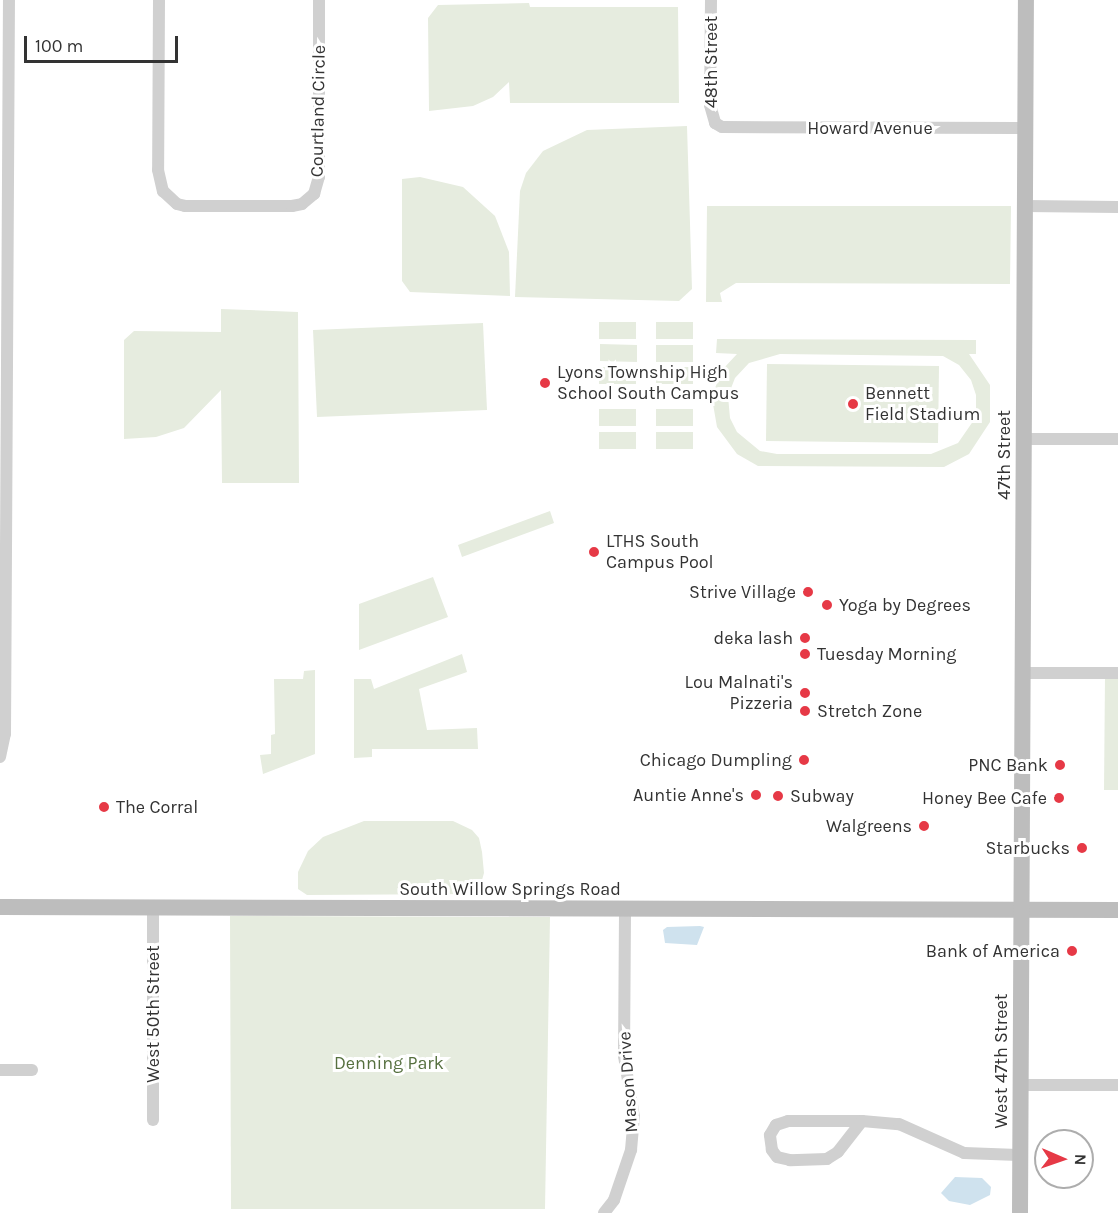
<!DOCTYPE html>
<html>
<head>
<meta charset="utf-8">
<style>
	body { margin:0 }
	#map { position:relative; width:1118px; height:1213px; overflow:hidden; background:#fff; font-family:Karla,sans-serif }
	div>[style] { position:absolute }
	.green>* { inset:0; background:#e6ecdf }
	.water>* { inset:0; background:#cfe2ee }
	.street>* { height:12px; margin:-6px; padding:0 6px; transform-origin:6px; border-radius:6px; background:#d0d0d0 }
	.secondary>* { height:16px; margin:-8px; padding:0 8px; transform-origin:8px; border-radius:8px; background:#bdbdbd }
	.dots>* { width:16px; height:16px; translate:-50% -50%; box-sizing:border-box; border:3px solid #fff; border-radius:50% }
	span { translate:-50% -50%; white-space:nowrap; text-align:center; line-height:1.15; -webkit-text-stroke:6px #fff; paint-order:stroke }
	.street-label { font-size:18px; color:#333 }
	.poi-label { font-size:18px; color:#333 }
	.left { translate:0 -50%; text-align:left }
	.right { translate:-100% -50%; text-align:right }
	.park-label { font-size:18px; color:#56703f }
	.north { position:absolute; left:1034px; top:1129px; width:60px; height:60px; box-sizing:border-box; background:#fff; border:2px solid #adadad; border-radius:50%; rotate:92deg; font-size:16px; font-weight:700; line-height:24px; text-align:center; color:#333 }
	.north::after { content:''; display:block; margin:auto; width:21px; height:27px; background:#e63946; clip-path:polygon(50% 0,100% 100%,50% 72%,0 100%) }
	.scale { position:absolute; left:24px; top:36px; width:154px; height:27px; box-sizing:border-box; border:3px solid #333; border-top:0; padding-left:8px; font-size:18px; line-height:21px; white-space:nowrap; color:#333; -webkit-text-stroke:4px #fff; paint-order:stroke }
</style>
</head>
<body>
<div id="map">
	<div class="green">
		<i style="clip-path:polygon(529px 3px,530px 7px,678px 7px,679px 103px,510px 103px,509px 82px,493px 97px,473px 106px,429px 111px,428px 18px,438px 5px)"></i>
		<i style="clip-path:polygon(687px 126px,692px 289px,679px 301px,515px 297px,520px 191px,526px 173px,543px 151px,587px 130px)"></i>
		<i style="clip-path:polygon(420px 177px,463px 187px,495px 216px,509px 252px,510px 296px,410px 292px,402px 281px,402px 179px)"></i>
		<i style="clip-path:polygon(707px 206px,1011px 206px,1010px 284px,736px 283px,720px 293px,722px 302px,706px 302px)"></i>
		<i style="clip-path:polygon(221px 309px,298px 312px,299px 483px,222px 483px,221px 390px,184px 428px,156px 437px,124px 439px,124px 340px,134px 331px,221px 332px)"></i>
		<i style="clip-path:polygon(599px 322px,636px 322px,636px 339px,599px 339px)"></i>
		<i style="clip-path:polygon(656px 322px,693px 322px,693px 339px,656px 339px)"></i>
		<i style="clip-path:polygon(483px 323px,487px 410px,317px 417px,313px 330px)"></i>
		<i style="clip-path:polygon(evenodd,717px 339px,976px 340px,976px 354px,969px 354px,990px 385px,990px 422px,969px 454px,944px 467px,758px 466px,737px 454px,717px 427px,713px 404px,715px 388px,723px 369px,737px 354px,716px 353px,717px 339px,780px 354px,943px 356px,959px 365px,971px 380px,976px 395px,976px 417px,958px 443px,931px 454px,777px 454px,760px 451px,737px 432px,730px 418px,728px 396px,735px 378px,749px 363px,780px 354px)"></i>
		<i style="clip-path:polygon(600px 344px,637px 345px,637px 362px,600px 361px)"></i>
		<i style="clip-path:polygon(656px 345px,693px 345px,693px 362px,656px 362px)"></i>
		<i style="clip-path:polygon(767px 364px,939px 366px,938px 443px,766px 441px)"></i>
		<i style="clip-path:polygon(599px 367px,636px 367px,636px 384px,599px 384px)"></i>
		<i style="clip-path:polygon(656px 367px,693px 367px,693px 384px,656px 384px)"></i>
		<i style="clip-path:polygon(599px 409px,636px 409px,636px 426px,599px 426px)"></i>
		<i style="clip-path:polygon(656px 409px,693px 409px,693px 426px,656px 426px)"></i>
		<i style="clip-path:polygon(599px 432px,636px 432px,636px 449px,599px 449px)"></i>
		<i style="clip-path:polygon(656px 432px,693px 432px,693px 449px,656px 449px)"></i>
		<i style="clip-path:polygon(550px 511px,554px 523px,462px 557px,458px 545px)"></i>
		<i style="clip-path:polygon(433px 577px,448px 617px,359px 650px,359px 604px)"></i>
		<i style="clip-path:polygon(462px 654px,467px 672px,419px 689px,427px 730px,477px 728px,478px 749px,372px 749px,372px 757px,354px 758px,354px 679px,371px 679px,374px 689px)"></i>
		<i style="clip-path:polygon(315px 670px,315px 754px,263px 774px,260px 755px,271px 754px,271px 735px,275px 734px,274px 679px,303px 679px,304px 671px)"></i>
		<i style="clip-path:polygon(1105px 677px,1118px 677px,1118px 790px,1104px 790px)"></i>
		<i style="clip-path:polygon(364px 821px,453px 821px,472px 830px,479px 838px,482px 852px,484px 873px,480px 887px,471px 894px,307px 895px,298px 889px,298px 872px,308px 851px,323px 837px)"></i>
		<i style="clip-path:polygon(230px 916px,550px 917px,545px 1209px,231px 1209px)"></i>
	</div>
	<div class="water">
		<i style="clip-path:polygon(667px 927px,700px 926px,704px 927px,697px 945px,665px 943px,663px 930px)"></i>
		<i style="clip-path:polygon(955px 1177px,982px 1178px,991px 1187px,990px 1195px,970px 1205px,949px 1201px,941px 1193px)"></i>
	</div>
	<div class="street">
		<i style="left:159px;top:0;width:170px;rotate:90.3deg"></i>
		<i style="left:158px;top:170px;width:22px;rotate:77deg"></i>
		<i style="left:163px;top:191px;width:19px;rotate:43deg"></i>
		<i style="left:177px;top:204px;width:8px;rotate:14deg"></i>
		<i style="left:185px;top:206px;width:107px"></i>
		<i style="left:292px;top:206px;width:10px;rotate:-11deg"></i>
		<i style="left:302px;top:204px;width:16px;rotate:-40deg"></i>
		<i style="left:314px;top:194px;width:18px;rotate:-74deg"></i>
		<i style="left:319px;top:177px;width:177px;rotate:-90deg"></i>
		<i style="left:711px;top:0;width:105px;rotate:90.5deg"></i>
		<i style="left:710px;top:105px;width:19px;rotate:74deg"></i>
		<i style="left:715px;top:123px;width:8px;rotate:30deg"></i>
		<i style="left:722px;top:127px;width:304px;rotate:0.2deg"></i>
		<i style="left:1025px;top:206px;width:93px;rotate:0.6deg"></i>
		<i style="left:1024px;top:439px;width:94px"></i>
		<i style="left:1022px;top:673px;width:96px"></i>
		<i style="left:0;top:757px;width:24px;rotate:-78deg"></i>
		<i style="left:5px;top:734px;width:734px;rotate:-89.69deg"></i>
		<i style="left:0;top:1070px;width:32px"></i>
		<i style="left:1020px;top:1085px;width:98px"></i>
		<i style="left:153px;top:1120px;width:213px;rotate:-90deg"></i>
		<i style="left:862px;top:1121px;width:39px;rotate:128deg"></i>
		<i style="left:838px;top:1152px;width:13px;rotate:148deg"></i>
		<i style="left:827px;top:1159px;width:37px;rotate:178deg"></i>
		<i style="left:790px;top:1160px;width:13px;rotate:-167deg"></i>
		<i style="left:777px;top:1157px;width:9px;rotate:-126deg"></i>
		<i style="left:772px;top:1150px;width:15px;rotate:-98deg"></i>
		<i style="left:770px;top:1135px;width:12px;rotate:-59deg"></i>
		<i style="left:776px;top:1125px;width:13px;rotate:-18deg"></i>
		<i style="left:788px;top:1121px;width:74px"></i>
		<i style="left:862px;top:1121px;width:37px;rotate:5deg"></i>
		<i style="left:899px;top:1124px;width:71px;rotate:24deg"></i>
		<i style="left:964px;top:1153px;width:56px;rotate:2deg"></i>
		<i style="left:604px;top:1213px;width:16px;rotate:-52deg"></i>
		<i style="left:614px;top:1200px;width:53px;rotate:-71.2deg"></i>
		<i style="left:631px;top:1150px;width:33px;rotate:-85deg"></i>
		<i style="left:634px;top:1117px;width:62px;rotate:-99.3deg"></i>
		<i style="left:624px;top:1056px;width:147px;rotate:-89.6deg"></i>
	</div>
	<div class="secondary">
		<i style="left:0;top:907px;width:1118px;rotate:0.15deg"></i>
		<i style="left:1020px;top:1213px;width:1213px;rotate:-89.72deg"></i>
	</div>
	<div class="dots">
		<i style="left:545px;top:383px;background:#e63946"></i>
		<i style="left:853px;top:404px;background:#e63946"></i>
		<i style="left:594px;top:552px;background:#e63946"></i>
		<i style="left:808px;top:592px;background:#e63946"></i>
		<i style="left:827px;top:605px;background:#e63946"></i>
		<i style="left:805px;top:638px;background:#e63946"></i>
		<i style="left:805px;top:654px;background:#e63946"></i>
		<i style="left:805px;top:693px;background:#e63946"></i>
		<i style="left:805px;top:711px;background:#e63946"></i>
		<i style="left:804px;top:760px;background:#e63946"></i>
		<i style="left:1060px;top:765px;background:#e63946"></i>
		<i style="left:756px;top:795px;background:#e63946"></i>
		<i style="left:778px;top:796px;background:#e63946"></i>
		<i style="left:1059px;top:798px;background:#e63946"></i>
		<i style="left:104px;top:807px;background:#e63946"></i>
		<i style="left:924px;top:826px;background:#e63946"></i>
		<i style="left:1082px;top:848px;background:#e63946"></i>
		<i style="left:1072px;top:951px;background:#e63946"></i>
	</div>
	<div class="street-label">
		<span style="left:711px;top:62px;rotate:-90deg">48th Street</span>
		<span style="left:318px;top:111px;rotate:-89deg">Courtland Circle</span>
		<span style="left:870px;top:128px">Howard Avenue</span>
		<span style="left:1004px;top:455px;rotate:-90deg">47th Street</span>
		<span style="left:510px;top:889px">South Willow Springs Road</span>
		<span style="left:153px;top:1014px;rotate:-90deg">West 50th Street</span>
		<span style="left:1001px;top:1061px;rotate:-90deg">West 47th Street</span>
		<span style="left:628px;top:1082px;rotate:-94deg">Mason Drive</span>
	</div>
	<div class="poi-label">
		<span class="left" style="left:557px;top:383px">Lyons Township High<br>School South Campus</span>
		<span class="left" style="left:865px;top:404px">Bennett<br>Field Stadium</span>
		<span class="left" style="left:606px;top:552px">LTHS South<br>Campus Pool</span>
		<span class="right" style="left:796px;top:592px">Strive Village</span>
		<span class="left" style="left:839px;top:605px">Yoga by Degrees</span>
		<span class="right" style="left:793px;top:638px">deka lash</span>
		<span class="left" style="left:817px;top:654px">Tuesday Morning</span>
		<span class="right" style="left:793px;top:693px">Lou Malnati's<br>Pizzeria</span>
		<span class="left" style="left:817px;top:711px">Stretch Zone</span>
		<span class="right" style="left:792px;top:760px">Chicago Dumpling</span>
		<span class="right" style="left:1048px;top:765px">PNC Bank</span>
		<span class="right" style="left:744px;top:795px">Auntie Anne's</span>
		<span class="left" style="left:790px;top:796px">Subway</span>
		<span class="right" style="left:1047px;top:798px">Honey Bee Cafe</span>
		<span class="left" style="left:116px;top:807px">The Corral</span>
		<span class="right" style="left:912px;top:826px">Walgreens</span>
		<span class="right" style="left:1070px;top:848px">Starbucks</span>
		<span class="right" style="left:1060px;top:951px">Bank of America</span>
	</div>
	<div class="park-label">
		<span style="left:389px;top:1063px">Denning Park</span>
	</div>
	<div class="north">N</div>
	<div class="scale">100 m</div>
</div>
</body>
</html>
